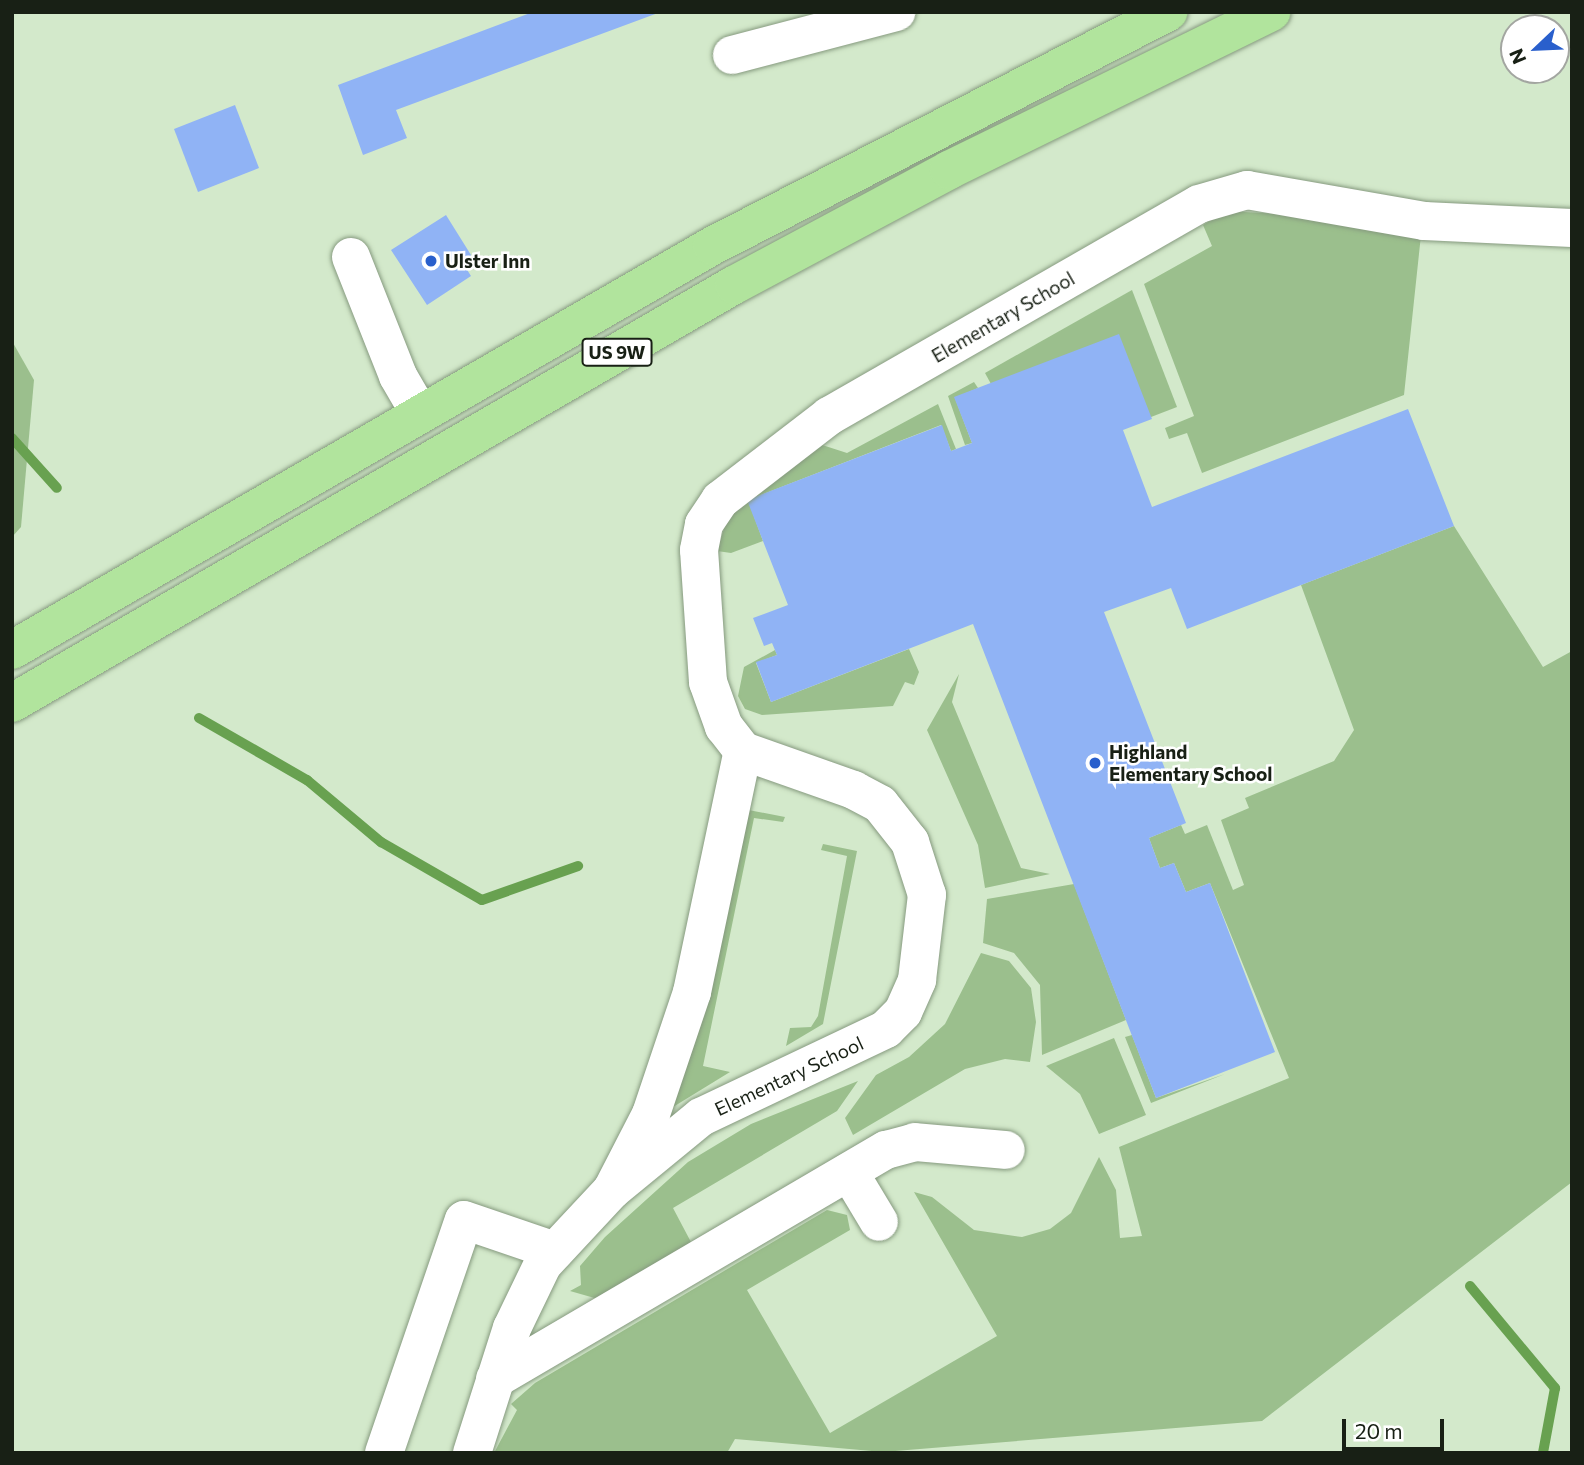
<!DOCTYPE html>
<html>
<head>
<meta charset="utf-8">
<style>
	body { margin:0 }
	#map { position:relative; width:1584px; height:1465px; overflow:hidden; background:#d3e9cb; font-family:Commissioner,sans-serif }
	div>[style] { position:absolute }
	.green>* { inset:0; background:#9bbf8d }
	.stream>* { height:10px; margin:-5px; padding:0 5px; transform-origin:5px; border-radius:5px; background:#68a150 }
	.building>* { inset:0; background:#90b3f5 }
	.roads { filter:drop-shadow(0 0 2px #869a7f) drop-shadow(0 0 2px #869a7f) }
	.minor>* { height:38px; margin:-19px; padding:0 19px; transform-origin:19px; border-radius:19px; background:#fff }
	.highway>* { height:38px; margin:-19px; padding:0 19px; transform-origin:19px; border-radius:19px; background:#b1e49d }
	.dots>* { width:19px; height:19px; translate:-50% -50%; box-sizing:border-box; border:4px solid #fff; border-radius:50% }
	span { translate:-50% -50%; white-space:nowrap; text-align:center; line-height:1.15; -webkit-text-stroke:5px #fff; paint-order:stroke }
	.shield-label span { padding:2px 5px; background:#fff; border:2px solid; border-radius:5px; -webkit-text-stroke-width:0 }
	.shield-label { font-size:18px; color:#182015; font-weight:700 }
	.poi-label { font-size:19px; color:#182015; font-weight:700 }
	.left { translate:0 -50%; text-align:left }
	.street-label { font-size:19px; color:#182015 }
	.frame { position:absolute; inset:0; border:14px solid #182015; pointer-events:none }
	.north { position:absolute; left:1500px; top:14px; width:70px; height:70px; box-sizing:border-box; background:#fff; border:2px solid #a3a6a1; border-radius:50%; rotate:247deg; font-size:19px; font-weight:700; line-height:28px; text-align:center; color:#182015 }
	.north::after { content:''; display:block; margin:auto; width:24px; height:32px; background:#295fcc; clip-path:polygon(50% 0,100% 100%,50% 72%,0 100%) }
	.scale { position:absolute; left:1342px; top:1419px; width:102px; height:32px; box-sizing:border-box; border:4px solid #182015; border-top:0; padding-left:9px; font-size:21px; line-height:24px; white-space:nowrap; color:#182015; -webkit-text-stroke:5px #fff; paint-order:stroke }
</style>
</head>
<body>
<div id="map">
	<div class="green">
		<i style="clip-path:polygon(1226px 211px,1302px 215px,1421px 235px,1404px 395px,1202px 473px,1187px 433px,1169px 439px,1165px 428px,1194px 416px,1144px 284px,1212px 246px,1203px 225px)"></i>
		<i style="clip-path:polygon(1132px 290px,1177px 407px,1151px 417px,991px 384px,985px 373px)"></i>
		<i style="clip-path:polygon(12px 341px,34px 380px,21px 527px,12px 537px)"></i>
		<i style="clip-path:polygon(974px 382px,978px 388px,955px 398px,972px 443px,965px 445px,948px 396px)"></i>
		<i style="clip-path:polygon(938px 404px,956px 449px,951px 451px,941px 425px,748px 500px,763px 541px,731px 553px,717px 551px,728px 516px,816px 443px,847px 453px)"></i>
		<i style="clip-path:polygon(1454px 526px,1543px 667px,1572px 651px,1572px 1182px,1262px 1421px,883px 1452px,735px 1439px,727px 1453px,494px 1453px,517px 1410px,511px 1404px,535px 1383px,827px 1210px,847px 1215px,850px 1230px,747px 1290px,830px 1433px,997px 1336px,914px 1192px,932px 1197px,974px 1230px,1022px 1237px,1050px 1229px,1071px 1213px,1099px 1157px,1116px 1190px,1120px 1238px,1142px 1236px,1119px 1147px,1289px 1078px,1210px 883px,1186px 892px,1174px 863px,1160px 868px,1149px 838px,1181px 825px,1185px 834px,1207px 825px,1233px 890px,1244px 885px,1221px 820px,1249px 808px,1245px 798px,1334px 761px,1354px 730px,1301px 585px)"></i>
		<i style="clip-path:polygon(909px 649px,919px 672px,914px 685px,905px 682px,893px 706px,762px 715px,745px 709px,738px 696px,744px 667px,775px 650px,777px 655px,756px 663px,771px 702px)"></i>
		<i style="clip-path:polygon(959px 674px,952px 702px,1021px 868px,1050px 874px,985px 888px,978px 845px,927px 730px)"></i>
		<i style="clip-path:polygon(738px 808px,785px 817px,783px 822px,754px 818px,703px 1066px,730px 1072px,673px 1107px)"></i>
		<i style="clip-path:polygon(823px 844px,857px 851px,823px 1024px,786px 1046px,790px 1028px,811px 1027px,818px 1016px,847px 856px,821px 850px)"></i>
		<i style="clip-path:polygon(1074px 884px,1126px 1020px,1042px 1055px,1040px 985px,1014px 953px,983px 943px,987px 899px)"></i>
		<i style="clip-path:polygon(981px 953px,1009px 961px,1031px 988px,1036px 1022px,1030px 1062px,1005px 1059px,965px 1069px,853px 1135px,845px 1118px,876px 1075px,909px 1057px,945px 1024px)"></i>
		<i style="clip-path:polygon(1132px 1035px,1156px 1098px,1225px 1074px,1151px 1103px,1125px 1037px)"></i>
		<i style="clip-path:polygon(1114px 1038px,1146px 1115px,1099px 1134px,1080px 1094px,1046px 1066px)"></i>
		<i style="clip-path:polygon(858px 1081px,837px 1111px,673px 1208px,692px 1244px,598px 1299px,570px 1291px,581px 1285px,580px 1266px,605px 1237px,688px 1162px,751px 1124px)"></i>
	</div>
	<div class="stream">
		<i style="left:12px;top:438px;width:67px;rotate:48deg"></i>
		<i style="left:199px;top:718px;width:125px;rotate:29.9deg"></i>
		<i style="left:307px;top:780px;width:97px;rotate:40deg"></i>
		<i style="left:381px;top:842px;width:116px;rotate:29.9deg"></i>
		<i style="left:482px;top:900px;width:102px;rotate:-19.5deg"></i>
		<i style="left:1470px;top:1286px;width:133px;rotate:50.2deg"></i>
		<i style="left:1555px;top:1388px;width:66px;rotate:100.5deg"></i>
	</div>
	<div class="building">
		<i style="clip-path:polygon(533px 12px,658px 13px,396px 110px,407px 138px,363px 155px,338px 85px)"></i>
		<i style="clip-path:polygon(235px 105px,259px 168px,198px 192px,174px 129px)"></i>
		<i style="clip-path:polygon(446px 215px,471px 255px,464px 265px,471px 276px,427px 305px,391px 250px)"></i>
		<i style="clip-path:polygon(1119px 334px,1152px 419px,1123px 430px,1152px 507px,1408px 409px,1454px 526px,1187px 629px,1171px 588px,1104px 612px,1186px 823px,1149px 838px,1160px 868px,1174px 863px,1186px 892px,1210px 883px,1275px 1052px,1156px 1098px,973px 624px,771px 702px,756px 662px,777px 655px,772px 643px,764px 646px,753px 618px,788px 605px,747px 500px,942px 425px,951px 451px,972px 443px,954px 397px)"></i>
	</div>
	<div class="roads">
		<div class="minor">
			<i style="left:732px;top:55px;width:170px;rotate:-14.7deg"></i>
			<i style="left:351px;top:257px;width:128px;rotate:68.4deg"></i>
			<i style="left:398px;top:376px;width:44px;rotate:59.9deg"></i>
			<i style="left:849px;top:1172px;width:58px;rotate:59deg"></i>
			<i style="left:612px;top:1190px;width:85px;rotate:-62.8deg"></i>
			<i style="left:651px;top:1114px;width:129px;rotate:-71.4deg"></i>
			<i style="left:692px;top:992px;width:246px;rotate:-78.1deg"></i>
			<i style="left:743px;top:751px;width:31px;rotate:-128deg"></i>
			<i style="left:724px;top:727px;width:48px;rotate:-109.6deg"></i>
			<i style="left:708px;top:682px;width:132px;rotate:-93.9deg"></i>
			<i style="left:699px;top:550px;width:26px;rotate:-79deg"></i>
			<i style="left:704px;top:524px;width:29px;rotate:-56deg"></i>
			<i style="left:720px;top:500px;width:138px;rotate:-37.6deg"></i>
			<i style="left:829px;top:416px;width:426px;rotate:-29.8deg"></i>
			<i style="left:1199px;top:204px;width:50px;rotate:-16.3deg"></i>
			<i style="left:1247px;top:190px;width:180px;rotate:9.9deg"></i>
			<i style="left:1424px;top:221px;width:148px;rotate:2.7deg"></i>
			<i style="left:495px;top:1379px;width:453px;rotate:-30.4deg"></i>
			<i style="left:886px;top:1150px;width:30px;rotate:-15deg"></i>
			<i style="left:915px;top:1142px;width:91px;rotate:5deg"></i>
			<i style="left:384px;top:1453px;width:246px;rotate:-71.1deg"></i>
			<i style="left:464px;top:1220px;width:96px;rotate:18.8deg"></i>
			<i style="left:472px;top:1453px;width:131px;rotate:-72.3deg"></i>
			<i style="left:512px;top:1328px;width:71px;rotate:-64.2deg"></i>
			<i style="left:543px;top:1264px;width:101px;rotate:-47deg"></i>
			<i style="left:612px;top:1190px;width:115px;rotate:-39.4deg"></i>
			<i style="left:701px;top:1117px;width:205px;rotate:-25.4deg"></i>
			<i style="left:886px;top:1029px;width:24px;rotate:-45deg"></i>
			<i style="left:903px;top:1012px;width:35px;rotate:-66deg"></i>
			<i style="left:917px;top:980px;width:86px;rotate:-83.3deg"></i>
			<i style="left:927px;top:895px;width:56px;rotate:-107.8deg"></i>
			<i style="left:910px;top:842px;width:48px;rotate:-128.3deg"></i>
			<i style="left:880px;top:804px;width:30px;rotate:-152deg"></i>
			<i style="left:854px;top:790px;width:118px;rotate:-160.6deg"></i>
		</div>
		<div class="highway">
			<i style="left:12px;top:650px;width:808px;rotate:-29.99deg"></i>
			<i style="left:712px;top:246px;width:513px;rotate:-27.16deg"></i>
			<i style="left:12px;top:703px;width:834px;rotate:-30.07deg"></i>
			<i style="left:734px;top:285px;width:244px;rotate:-28.1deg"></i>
			<i style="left:949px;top:170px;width:359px;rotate:-26.1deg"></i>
		</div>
	</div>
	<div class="dots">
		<i style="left:431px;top:261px;background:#295fcc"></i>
		<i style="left:1095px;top:763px;background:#295fcc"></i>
	</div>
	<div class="shield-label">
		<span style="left:617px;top:352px">US 9W</span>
	</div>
	<div class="poi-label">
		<span class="left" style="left:445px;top:261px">Ulster Inn</span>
		<span class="left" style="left:1109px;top:763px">Highland<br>Elementary School</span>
	</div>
	<div class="street-label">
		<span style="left:1003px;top:317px;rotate:-30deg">Elementary School</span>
		<span style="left:789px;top:1076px;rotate:-25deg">Elementary School</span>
	</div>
	<div class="frame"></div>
	<div class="north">N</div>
	<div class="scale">20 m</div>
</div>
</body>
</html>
